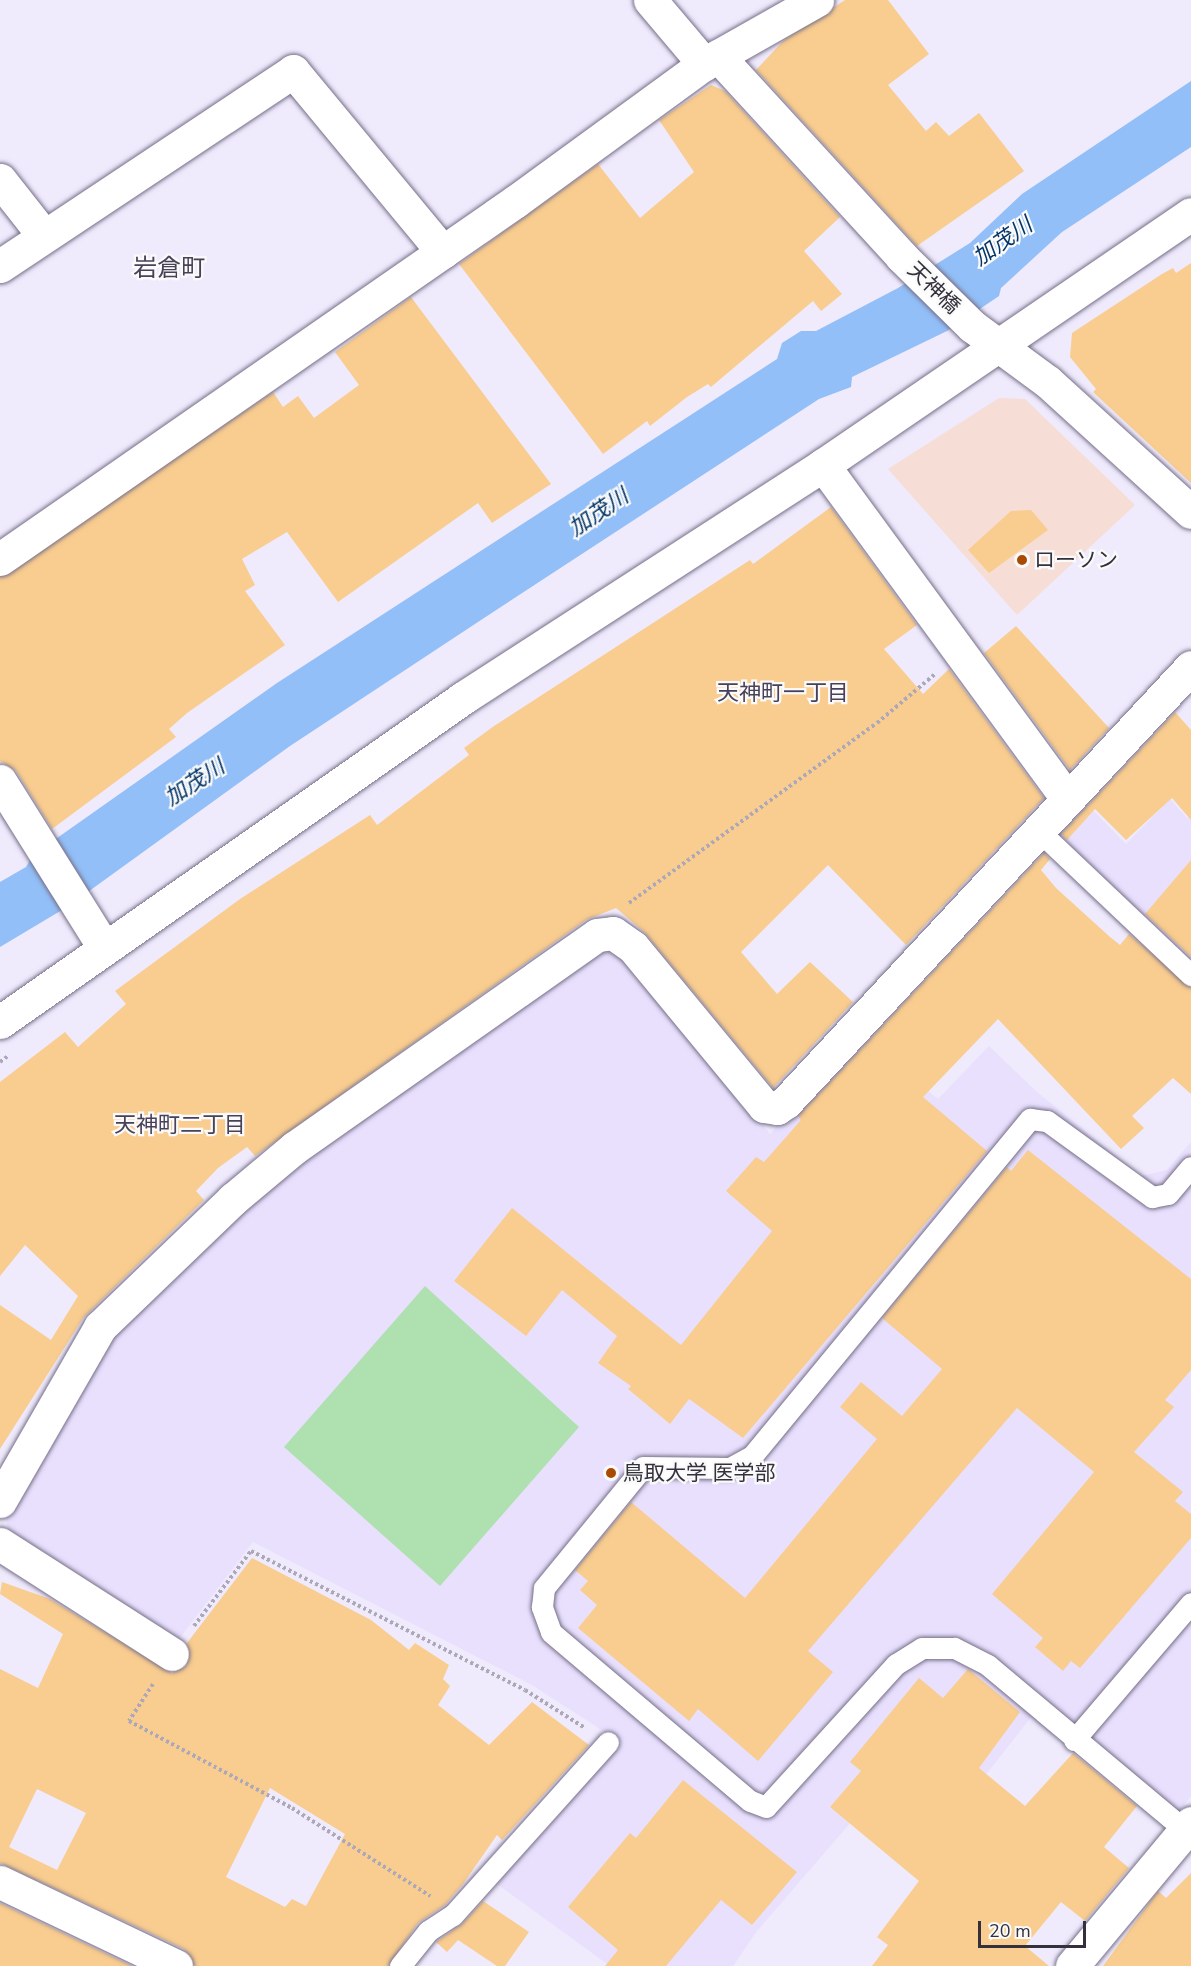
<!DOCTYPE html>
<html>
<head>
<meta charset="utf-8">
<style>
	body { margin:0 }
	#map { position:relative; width:1191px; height:1966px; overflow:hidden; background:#efeafc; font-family:"Nunito Sans","Noto Sans JP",sans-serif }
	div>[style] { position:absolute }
	.commercial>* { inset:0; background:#f6ddd5 }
	.built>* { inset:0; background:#e8e0fd }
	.green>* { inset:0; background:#afe0b0 }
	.water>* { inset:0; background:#92bff7 }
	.building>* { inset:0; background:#f9cd8f }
	.path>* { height:4px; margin-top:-2px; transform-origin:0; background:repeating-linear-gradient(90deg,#aca8b7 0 3px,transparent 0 6px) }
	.roads { filter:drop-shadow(0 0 2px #766e88) drop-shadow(0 0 2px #766e88) }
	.lane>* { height:21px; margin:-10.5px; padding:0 10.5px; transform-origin:10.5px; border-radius:10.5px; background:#fff }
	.street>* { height:33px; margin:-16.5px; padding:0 16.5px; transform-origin:16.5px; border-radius:16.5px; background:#fff }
	.secondary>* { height:33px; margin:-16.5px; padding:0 16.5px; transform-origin:16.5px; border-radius:16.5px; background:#fff }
	.dots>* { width:16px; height:16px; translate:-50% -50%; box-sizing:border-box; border:3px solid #fafafa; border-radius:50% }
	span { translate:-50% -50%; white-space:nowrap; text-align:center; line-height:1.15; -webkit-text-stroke:4.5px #fafafa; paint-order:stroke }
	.street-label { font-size:21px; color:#34313c }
	.poi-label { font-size:21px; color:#34313c }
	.left { translate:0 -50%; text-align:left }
	.water-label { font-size:22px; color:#053566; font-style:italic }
	.neighbourhood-label { font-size:22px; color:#484158 }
	.quarter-label { font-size:24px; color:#484158 }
	.scale { position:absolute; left:978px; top:1921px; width:108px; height:27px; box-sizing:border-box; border:3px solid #34313c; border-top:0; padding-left:8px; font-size:18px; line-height:21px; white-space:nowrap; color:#34313c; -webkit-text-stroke:4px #fafafa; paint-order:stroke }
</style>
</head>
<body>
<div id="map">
	<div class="commercial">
		<i style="clip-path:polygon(999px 398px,1025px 399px,1135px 505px,1017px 615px,888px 469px)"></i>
	</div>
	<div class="built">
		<i style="clip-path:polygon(1081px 798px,1126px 844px,1170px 799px,1187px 818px,1191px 815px,1191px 995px,1040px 842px)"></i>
		<i style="clip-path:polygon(601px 951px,627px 958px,770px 1134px,861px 1036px,938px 1099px,989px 1046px,1037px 1092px,1141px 1176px,1167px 1170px,1191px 1142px,1191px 1796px,1169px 1822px,1031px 1717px,938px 1836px,877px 1792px,757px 1931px,733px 1966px,610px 1966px,497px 1884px,620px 1742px,532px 1685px,253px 1542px,176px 1643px,9px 1537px,5px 1511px,114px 1330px,270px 1183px)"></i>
	</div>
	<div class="green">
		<i style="clip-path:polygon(425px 1286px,579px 1427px,440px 1586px,284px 1447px)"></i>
	</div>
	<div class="water">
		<i style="clip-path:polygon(1191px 81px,1191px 147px,1062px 232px,1001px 288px,999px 296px,947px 331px,852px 377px,851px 387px,819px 399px,481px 620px,290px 746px,67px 907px,0 947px,0 882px,26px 867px,33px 855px,277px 683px,777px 359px,782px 343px,801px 331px,816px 331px,898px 288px,970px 243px,1022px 194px)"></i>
	</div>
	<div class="building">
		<i style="clip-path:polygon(845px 0,888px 0,929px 54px,888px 85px,926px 131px,936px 122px,949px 136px,979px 113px,1024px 171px,917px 246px,756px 70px,784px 40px)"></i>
		<i style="clip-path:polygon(711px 85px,725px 91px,840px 217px,804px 251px,842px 294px,821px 311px,813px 301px,711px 387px,708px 384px,687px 397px,650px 426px,647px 421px,603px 454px,459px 264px,598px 164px,640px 218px,694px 172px,659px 120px)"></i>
		<i style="clip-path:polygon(1191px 263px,1191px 483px,1093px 392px,1096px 389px,1070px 357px,1072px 333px,1162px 274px,1173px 268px,1176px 273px)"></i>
		<i style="clip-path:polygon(411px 297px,551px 484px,492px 523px,478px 503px,338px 602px,287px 532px,242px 559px,255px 585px,245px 591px,285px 645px,187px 713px,169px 729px,176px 737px,52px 829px,16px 771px,0 761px,0 577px,273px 392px,283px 407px,298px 396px,314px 418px,359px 385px,335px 352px)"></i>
		<i style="clip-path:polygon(831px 507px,917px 625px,884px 649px,923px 694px,949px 669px,1044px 798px,906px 945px,828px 865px,741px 952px,777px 994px,810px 962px,853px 1002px,773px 1088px,644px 932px,616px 908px,586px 920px,255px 1156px,247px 1147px,218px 1168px,196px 1191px,204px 1200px,84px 1317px,0 1449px,0 1305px,51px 1340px,78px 1296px,25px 1245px,0 1276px,0 1082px,65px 1032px,78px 1047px,126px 1004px,115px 991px,240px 899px,370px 815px,377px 825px,469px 755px,464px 748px,494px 726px,750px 560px,753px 564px)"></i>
		<i style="clip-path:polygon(1031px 510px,1048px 530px,989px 573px,968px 550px,1011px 511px)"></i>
		<i style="clip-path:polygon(1016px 626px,1109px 728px,1070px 770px,984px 653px)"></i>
		<i style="clip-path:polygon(1175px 712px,1191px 730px,1191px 820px,1172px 798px,1126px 840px,1095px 809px,1067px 840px,1061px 834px)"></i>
		<i style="clip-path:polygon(1044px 853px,1050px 859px,1041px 870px,1056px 888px,1110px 937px,1120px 945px,1129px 934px,1191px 987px,1191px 1094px,1173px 1078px,1132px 1116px,1144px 1128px,1121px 1149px,998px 1019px,923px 1097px,987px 1151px,743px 1438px,689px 1399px,670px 1424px,628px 1389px,631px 1386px,598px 1363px,617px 1336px,562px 1290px,526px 1336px,454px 1281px,512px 1208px,681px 1345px,772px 1231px,726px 1191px,756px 1157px,764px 1162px,801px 1120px,798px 1116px)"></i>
		<i style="clip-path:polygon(1191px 860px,1191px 957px,1145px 914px)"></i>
		<i style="clip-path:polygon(1028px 1150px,1191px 1279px,1191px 1370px,1165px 1400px,1174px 1407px,1134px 1452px,1183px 1492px,1175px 1501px,1191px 1514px,1191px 1538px,1080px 1668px,1071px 1661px,1063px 1671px,1035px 1647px,1043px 1638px,992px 1594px,1094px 1472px,1017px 1408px,808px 1651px,833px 1672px,758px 1761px,698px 1709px,689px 1721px,578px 1628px,597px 1605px,580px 1590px,588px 1581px,575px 1570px,631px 1502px,745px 1598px,877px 1439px,840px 1407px,861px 1382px,902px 1416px,942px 1369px,882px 1318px,1007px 1167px,1011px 1171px)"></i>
		<i style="clip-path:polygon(evenodd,252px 1558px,371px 1620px,409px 1650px,415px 1643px,449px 1665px,443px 1679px,450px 1686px,438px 1705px,489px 1745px,532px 1702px,589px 1745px,502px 1840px,497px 1835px,463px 1884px,445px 1905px,418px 1923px,388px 1966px,195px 1966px,184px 1949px,0 1863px,0 1669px,38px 1688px,63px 1634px,0 1594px,2px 1582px,50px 1599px,172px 1673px,187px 1665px,187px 1643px,252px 1558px,270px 1788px,345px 1834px,306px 1906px,292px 1899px,285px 1907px,226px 1877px,270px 1788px,252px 1558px,37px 1789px,86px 1813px,57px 1870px,9px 1847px,37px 1789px)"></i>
		<i style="clip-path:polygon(968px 1669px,1020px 1712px,979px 1768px,1025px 1806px,1073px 1753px,1137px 1806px,1104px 1847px,1129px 1868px,1085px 1921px,1061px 1902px,1025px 1946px,1049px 1966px,872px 1966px,888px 1945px,877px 1937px,919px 1881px,830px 1807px,861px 1771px,850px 1762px,919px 1678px,943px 1698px)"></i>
		<i style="clip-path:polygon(683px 1780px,797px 1872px,752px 1925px,721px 1900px,666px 1966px,605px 1966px,618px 1950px,568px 1907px,630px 1833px,636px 1838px)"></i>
		<i style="clip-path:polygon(1191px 1873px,1191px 1966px,1103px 1966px,1158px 1891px,1166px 1898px)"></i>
		<i style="clip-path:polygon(483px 1901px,529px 1932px,505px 1966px,497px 1966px,458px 1940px,447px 1952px,436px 1942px,462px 1924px)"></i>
		<i style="clip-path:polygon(0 1903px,132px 1966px,0 1966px)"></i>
	</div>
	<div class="path">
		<i style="left:629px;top:903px;width:306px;rotate:-36deg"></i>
		<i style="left:877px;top:723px;width:76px;rotate:-40.2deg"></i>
		<i style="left:0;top:1062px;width:10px;rotate:-37deg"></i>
		<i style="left:194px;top:1626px;width:94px;rotate:-52.8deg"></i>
		<i style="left:251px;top:1551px;width:307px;rotate:26.9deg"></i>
		<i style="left:525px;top:1690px;width:71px;rotate:32.3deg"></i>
		<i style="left:153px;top:1684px;width:44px;rotate:123deg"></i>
		<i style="left:129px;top:1721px;width:185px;rotate:28.1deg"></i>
		<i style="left:292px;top:1808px;width:164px;rotate:32.5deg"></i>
	</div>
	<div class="roads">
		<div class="lane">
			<i style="left:1038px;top:830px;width:211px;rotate:43.5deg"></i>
			<i style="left:1074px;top:1740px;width:180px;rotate:-49.5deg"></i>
			<i style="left:1185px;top:1830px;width:257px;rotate:-140.1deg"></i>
			<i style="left:988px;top:1665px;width:38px;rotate:-153deg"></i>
			<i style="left:954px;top:1648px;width:32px;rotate:180deg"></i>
			<i style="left:922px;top:1648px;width:31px;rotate:148deg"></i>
			<i style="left:896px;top:1664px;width:193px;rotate:132.3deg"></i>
			<i style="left:766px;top:1807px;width:17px;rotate:-159deg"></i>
			<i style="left:750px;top:1801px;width:261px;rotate:-139.7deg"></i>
			<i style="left:551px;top:1632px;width:27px;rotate:-110deg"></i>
			<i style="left:542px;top:1607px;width:19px;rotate:-84deg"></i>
			<i style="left:544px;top:1588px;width:156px;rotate:-50.7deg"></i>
			<i style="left:643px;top:1467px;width:87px;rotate:0.7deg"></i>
			<i style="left:730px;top:1468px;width:25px;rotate:-29deg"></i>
			<i style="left:752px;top:1456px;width:437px;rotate:-50.5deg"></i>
			<i style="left:1030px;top:1119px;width:17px;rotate:7deg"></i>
			<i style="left:1047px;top:1121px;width:130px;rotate:35.9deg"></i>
			<i style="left:1152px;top:1197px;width:16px;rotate:-11deg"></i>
			<i style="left:1168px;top:1194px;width:35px;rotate:-50deg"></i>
			<i style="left:400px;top:1966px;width:45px;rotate:-51.3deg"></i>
			<i style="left:428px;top:1931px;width:30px;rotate:-33deg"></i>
			<i style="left:453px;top:1915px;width:232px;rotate:-48.1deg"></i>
		</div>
		<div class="street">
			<i style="left:650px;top:0;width:84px;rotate:49.8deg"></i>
			<i style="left:718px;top:56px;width:271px;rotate:47.5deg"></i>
			<i style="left:901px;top:256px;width:100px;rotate:44.6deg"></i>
			<i style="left:972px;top:326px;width:94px;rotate:36.4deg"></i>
			<i style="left:1048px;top:382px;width:193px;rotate:42.3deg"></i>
			<i style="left:0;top:180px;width:71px;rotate:51.8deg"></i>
			<i style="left:0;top:266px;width:352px;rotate:-33.6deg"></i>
			<i style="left:293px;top:71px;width:235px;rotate:50.4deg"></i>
			<i style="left:823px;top:465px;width:413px;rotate:53.8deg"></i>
			<i style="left:0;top:559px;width:628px;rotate:-34.75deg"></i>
			<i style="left:516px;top:201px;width:233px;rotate:-36.1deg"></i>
			<i style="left:704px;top:64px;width:130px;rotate:-29.5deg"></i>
			<i style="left:0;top:781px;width:195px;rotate:58deg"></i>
			<i style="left:0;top:1501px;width:201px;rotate:-60.1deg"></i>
			<i style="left:100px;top:1327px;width:185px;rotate:-43.9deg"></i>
			<i style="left:233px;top:1199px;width:80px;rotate:-39.9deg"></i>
			<i style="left:294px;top:1148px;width:370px;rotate:-35.1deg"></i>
			<i style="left:597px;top:935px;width:16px;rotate:-7deg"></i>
			<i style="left:613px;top:933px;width:24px;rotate:35deg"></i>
			<i style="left:633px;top:947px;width:206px;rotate:50.5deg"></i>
			<i style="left:764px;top:1106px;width:13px;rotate:9deg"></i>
			<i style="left:777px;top:1108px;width:11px;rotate:-34deg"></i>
			<i style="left:786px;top:1102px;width:594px;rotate:-47.05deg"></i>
			<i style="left:0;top:1544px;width:204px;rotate:32.6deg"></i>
			<i style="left:0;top:1882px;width:195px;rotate:25.5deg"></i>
			<i style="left:1072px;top:1966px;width:186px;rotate:-50.2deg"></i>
		</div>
		<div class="secondary">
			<i style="left:0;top:1022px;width:565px;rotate:-34.98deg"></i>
			<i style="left:463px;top:698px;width:429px;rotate:-32.9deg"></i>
			<i style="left:823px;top:465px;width:445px;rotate:-34.3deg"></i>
		</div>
	</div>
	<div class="dots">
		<i style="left:1022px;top:560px;background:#aa4a01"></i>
		<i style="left:611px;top:1473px;background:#aa4a01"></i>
	</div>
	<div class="street-label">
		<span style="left:934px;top:288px;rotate:44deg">天神橋</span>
	</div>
	<div class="poi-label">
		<span class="left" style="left:1034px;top:560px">ローソン</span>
		<span class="left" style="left:623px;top:1473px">鳥取大学 医学部</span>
	</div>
	<div class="water-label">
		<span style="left:1003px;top:242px;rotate:-35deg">加茂川</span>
		<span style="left:599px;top:513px;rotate:-34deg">加茂川</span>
		<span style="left:195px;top:783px;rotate:-33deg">加茂川</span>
	</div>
	<div class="neighbourhood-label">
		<span style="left:783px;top:694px">天神町一丁目</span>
		<span style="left:180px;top:1126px">天神町二丁目</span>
	</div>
	<div class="quarter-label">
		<span style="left:169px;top:269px">岩倉町</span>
	</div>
	<div class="scale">20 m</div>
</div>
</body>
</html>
